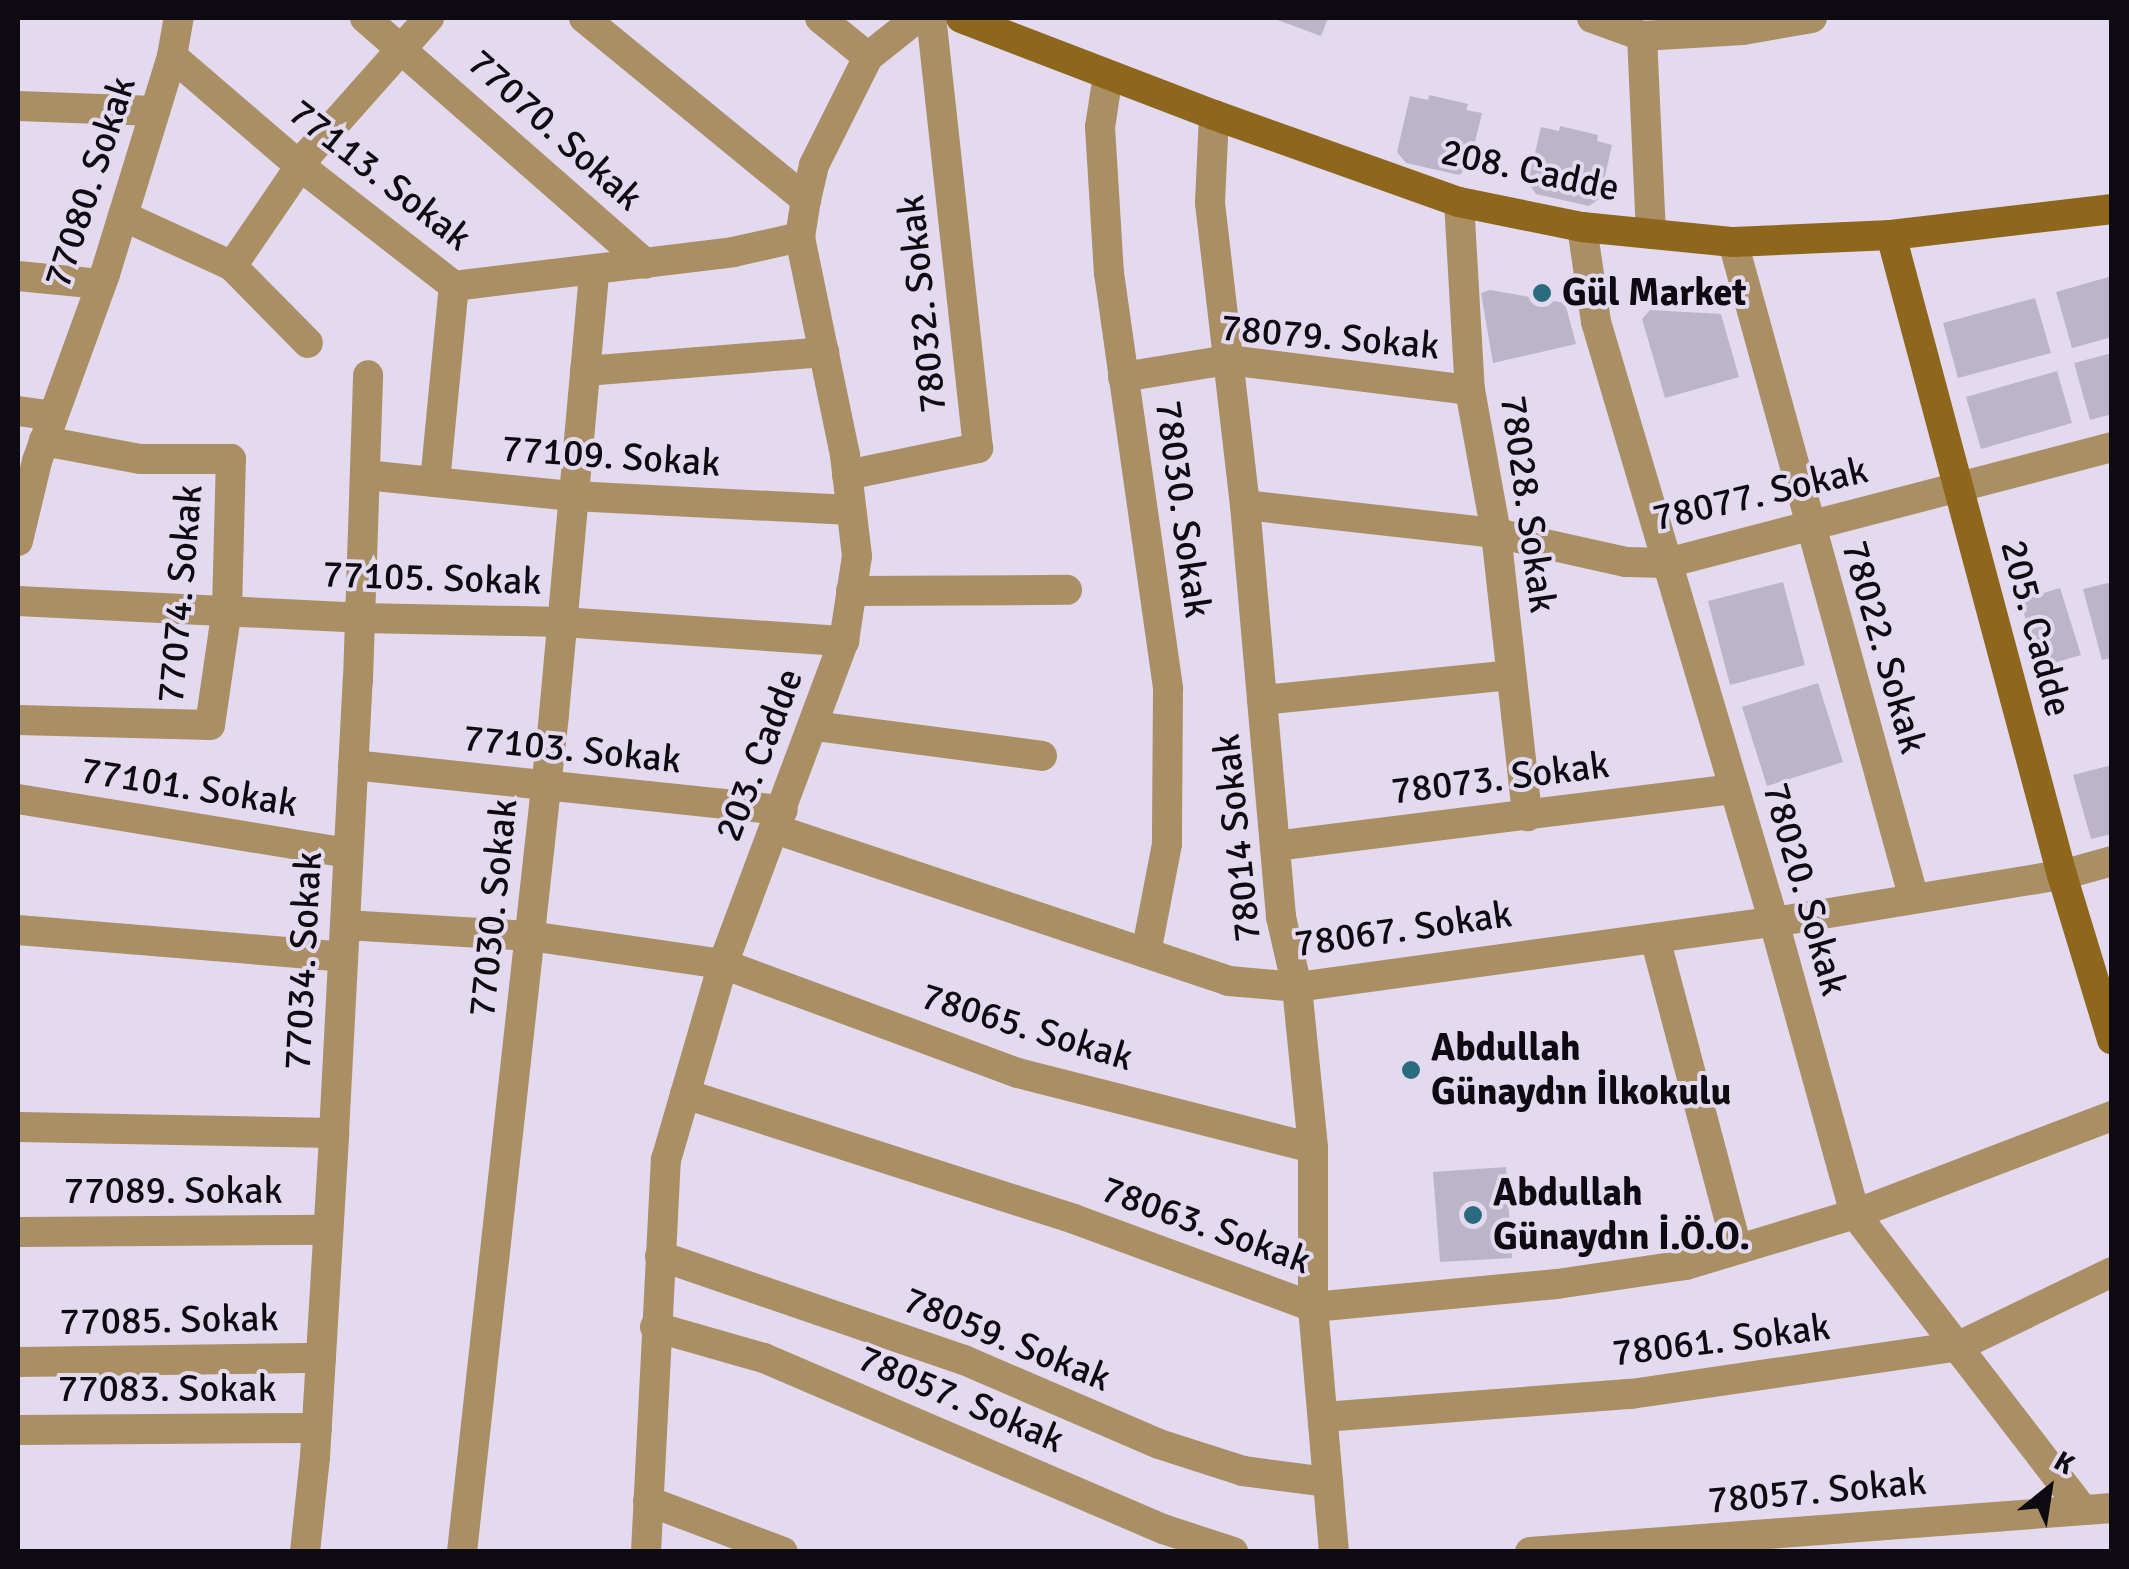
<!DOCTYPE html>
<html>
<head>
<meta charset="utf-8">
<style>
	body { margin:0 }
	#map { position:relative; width:2129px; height:1569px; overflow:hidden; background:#e3daf0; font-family:Signika,sans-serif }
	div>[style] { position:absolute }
	.building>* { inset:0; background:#bbb5ca }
	.street>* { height:30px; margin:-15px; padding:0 15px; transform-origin:15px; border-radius:15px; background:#aa8e64 }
	.secondary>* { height:30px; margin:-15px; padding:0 15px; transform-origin:15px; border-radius:15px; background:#8e661c }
	.dots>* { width:28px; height:28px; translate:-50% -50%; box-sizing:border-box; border:5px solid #e3daf0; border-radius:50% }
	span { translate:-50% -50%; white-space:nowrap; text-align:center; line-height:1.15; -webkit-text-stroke:8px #e3daf0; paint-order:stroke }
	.street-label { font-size:38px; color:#0d0a11 }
	.poi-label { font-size:38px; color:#0d0a11; font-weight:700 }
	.left { translate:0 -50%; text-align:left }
	.frame { position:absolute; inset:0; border:20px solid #0d0a11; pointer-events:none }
	.north { position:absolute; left:1999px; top:1439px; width:100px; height:100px; -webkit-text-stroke:8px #e3daf0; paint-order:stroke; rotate:30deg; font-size:28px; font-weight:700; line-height:40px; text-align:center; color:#0d0a11 }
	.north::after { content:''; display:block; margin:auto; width:35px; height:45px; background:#0d0a11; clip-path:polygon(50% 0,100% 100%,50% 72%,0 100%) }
</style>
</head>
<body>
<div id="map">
	<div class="building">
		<i style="clip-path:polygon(1272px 18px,1328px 18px,1321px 36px)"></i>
		<i style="clip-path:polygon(1429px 95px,1468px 104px,1466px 110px,1482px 113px,1469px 167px,1459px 175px,1406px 163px,1397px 152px,1410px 96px,1428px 100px)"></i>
		<i style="clip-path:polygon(1560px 126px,1598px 135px,1597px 141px,1612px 145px,1600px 198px,1589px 206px,1536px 194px,1528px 183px,1541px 127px,1559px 131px)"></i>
		<i style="clip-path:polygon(2112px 276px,2112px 337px,2072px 348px,2056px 292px)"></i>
		<i style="clip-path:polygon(1490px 290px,1565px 303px,1576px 344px,1493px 363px,1481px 293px)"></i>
		<i style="clip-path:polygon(2035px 298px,2051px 353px,1958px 378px,1943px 323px)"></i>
		<i style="clip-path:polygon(1650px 310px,1721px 314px,1739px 377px,1665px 398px,1642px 319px)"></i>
		<i style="clip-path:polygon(2112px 353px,2112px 414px,2090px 420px,2074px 363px)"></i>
		<i style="clip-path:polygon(2057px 371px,2072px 423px,1981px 449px,1966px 397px)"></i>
		<i style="clip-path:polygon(1783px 582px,1805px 665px,1730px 685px,1708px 601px)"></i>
		<i style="clip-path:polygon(2112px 582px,2112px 658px,2102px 660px,2083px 589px)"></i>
		<i style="clip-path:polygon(2060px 588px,2081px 655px,2040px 667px,2020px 600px)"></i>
		<i style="clip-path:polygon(1818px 683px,1843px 762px,1767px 786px,1742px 707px)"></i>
		<i style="clip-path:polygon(2112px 765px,2112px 834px,2091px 839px,2073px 775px)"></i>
		<i style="clip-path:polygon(1506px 1167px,1512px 1258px,1440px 1262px,1433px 1172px)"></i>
	</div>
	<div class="street">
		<i style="left:365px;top:18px;width:373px;rotate:41.2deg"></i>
		<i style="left:584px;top:18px;width:287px;rotate:39.3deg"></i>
		<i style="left:820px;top:18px;width:62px;rotate:39.1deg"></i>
		<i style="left:1592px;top:18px;width:53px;rotate:19.8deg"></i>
		<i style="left:1642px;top:36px;width:101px;rotate:-3.4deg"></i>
		<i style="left:1743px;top:30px;width:70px;rotate:-9.9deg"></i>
		<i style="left:1642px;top:36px;width:198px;rotate:87.4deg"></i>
		<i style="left:172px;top:56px;width:169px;rotate:40.7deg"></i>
		<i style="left:300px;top:166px;width:195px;rotate:37.9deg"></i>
		<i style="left:454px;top:286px;width:281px;rotate:-6.9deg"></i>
		<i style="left:733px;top:252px;width:69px;rotate:-12.6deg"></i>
		<i style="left:1108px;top:75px;width:53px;rotate:98.7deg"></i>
		<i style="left:1100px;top:127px;width:146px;rotate:86.5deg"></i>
		<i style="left:1109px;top:273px;width:420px;rotate:81.9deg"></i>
		<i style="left:1168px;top:689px;width:155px;rotate:90.4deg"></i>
		<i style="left:1167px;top:844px;width:111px;rotate:100.9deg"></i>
		<i style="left:18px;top:106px;width:137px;rotate:2.1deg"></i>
		<i style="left:1214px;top:115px;width:88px;rotate:92.6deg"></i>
		<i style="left:1210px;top:203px;width:304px;rotate:83.4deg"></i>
		<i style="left:1245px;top:505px;width:414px;rotate:85deg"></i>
		<i style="left:1281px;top:917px;width:72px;rotate:77.1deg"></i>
		<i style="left:1297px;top:987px;width:162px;rotate:84.3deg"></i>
		<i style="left:1313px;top:1148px;width:159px;rotate:90deg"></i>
		<i style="left:1313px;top:1307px;width:246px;rotate:85.1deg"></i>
		<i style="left:1459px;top:202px;width:188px;rotate:86.7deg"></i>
		<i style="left:1470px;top:390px;width:145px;rotate:79.7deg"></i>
		<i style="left:1496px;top:533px;width:285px;rotate:83.7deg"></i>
		<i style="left:123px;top:216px;width:120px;rotate:24.6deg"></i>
		<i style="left:232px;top:266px;width:108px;rotate:45.4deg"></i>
		<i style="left:1582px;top:227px;width:96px;rotate:81.6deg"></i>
		<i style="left:1596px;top:322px;width:626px;rotate:73.48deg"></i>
		<i style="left:1774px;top:922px;width:303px;rotate:74.5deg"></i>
		<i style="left:1855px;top:1214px;width:372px;rotate:52.4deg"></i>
		<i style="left:1733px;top:242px;width:681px;rotate:74.6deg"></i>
		<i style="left:232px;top:266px;width:137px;rotate:-55.7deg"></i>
		<i style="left:309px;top:153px;width:181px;rotate:-48.4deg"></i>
		<i style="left:18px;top:276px;width:83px;rotate:5.5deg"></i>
		<i style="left:585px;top:371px;width:240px;rotate:-4.5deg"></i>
		<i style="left:1123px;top:377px;width:106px;rotate:-9.2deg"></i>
		<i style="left:1228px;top:360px;width:244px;rotate:7.1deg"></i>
		<i style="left:18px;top:411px;width:35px;rotate:8deg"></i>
		<i style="left:365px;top:475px;width:209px;rotate:5.8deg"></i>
		<i style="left:573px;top:496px;width:278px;rotate:2.9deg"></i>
		<i style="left:847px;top:475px;width:134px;rotate:-11.6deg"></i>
		<i style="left:978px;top:448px;width:433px;rotate:-96.2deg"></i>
		<i style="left:435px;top:482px;width:197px;rotate:-84.5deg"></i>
		<i style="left:1245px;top:505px;width:253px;rotate:6.4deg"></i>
		<i style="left:1496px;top:533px;width:133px;rotate:12.6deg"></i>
		<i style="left:1626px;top:562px;width:41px;rotate:1.4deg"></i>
		<i style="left:1667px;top:563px;width:460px;rotate:-14.6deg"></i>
		<i style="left:18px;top:541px;width:82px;rotate:-76.6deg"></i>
		<i style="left:37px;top:461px;width:199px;rotate:-70deg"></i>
		<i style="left:105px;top:274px;width:228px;rotate:-72.9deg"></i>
		<i style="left:172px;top:56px;width:39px;rotate:-80deg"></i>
		<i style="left:851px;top:591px;width:216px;rotate:-0.3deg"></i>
		<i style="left:18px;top:601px;width:342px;rotate:2.8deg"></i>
		<i style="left:360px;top:618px;width:202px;rotate:1.1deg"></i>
		<i style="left:562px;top:622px;width:283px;rotate:3.9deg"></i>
		<i style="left:1262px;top:700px;width:250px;rotate:-5.7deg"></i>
		<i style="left:18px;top:720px;width:192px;rotate:1.5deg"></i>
		<i style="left:210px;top:725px;width:117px;rotate:-81.7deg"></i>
		<i style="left:227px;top:609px;width:150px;rotate:-88.5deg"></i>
		<i style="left:231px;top:459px;width:91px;rotate:180deg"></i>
		<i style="left:140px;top:459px;width:98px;rotate:-169.4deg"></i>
		<i style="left:815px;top:726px;width:229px;rotate:7.5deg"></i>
		<i style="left:353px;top:765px;width:432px;rotate:6deg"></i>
		<i style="left:18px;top:799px;width:334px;rotate:9.3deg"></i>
		<i style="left:775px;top:829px;width:479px;rotate:18.5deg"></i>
		<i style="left:1229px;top:981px;width:68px;rotate:5deg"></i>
		<i style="left:1297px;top:987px;width:481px;rotate:-7.8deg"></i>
		<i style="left:1774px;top:922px;width:292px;rotate:-9.3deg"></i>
		<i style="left:2062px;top:875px;width:52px;rotate:-15.6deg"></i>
		<i style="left:1275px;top:846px;width:463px;rotate:-7.1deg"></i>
		<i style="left:345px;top:925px;width:185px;rotate:3.4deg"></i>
		<i style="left:530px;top:936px;width:195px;rotate:8.3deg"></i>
		<i style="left:723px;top:964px;width:314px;rotate:20.3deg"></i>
		<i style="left:1018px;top:1073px;width:304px;rotate:14.3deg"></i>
		<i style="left:18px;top:930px;width:326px;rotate:4.7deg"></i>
		<i style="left:1655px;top:938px;width:322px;rotate:75.2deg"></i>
		<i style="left:685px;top:1094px;width:409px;rotate:17.8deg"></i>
		<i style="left:1074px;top:1219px;width:255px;rotate:20.2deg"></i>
		<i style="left:1313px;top:1307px;width:245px;rotate:-5.4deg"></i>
		<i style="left:1557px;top:1284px;width:130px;rotate:-8.4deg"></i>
		<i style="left:1686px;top:1265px;width:177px;rotate:-16.8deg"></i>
		<i style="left:1855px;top:1214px;width:275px;rotate:-20.9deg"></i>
		<i style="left:18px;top:1127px;width:316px;rotate:1.1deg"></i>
		<i style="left:18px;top:1232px;width:310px;rotate:-0.4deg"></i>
		<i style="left:660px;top:1256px;width:321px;rotate:18.9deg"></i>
		<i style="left:964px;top:1360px;width:212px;rotate:23.3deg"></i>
		<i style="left:1159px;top:1444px;width:88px;rotate:17.8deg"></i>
		<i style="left:1243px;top:1471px;width:86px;rotate:7.4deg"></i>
		<i style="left:655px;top:1327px;width:113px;rotate:15.9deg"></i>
		<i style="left:764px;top:1358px;width:434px;rotate:23.2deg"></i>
		<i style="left:1163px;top:1529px;width:74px;rotate:18.2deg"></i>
		<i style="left:18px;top:1362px;width:303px;rotate:-0.8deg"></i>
		<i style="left:1323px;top:1417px;width:309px;rotate:-4.3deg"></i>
		<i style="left:1631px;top:1394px;width:331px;rotate:-8.3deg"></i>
		<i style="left:1959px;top:1346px;width:170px;rotate:-25.8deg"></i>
		<i style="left:18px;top:1430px;width:299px;rotate:-0.4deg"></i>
		<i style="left:648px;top:1501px;width:144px;rotate:20.7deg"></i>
		<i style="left:305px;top:1552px;width:96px;rotate:-84deg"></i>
		<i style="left:315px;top:1457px;width:325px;rotate:-86.6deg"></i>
		<i style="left:334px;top:1133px;width:454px;rotate:-87deg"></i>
		<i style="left:358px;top:680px;width:305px;rotate:-88.1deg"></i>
		<i style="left:462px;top:1552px;width:843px;rotate:-83.73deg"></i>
		<i style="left:554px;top:714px;width:445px;rotate:-84.8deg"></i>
		<i style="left:646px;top:1552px;width:393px;rotate:-87.1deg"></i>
		<i style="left:666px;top:1160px;width:204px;rotate:-73.8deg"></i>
		<i style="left:723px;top:964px;width:345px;rotate:-69.5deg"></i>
		<i style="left:844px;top:641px;width:86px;rotate:-81.3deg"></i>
		<i style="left:857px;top:556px;width:102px;rotate:-96.8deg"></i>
		<i style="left:845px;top:455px;width:223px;rotate:-101.7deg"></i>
		<i style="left:800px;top:237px;width:37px;rotate:-81deg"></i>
		<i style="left:806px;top:200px;width:36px;rotate:-77deg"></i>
		<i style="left:814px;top:165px;width:121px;rotate:-63.4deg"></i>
		<i style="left:868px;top:57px;width:63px;rotate:-38.5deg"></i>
		<i style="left:1530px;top:1552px;width:584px;rotate:-4.32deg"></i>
	</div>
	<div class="secondary">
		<i style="left:961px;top:18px;width:271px;rotate:21deg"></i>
		<i style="left:1214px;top:115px;width:260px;rotate:19.6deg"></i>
		<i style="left:1459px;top:202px;width:126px;rotate:11.5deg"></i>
		<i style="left:1582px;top:227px;width:152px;rotate:5.7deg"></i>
		<i style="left:1733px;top:242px;width:158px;rotate:-2.5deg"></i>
		<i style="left:1891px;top:235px;width:223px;rotate:-6.7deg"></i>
		<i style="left:1891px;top:235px;width:662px;rotate:75.04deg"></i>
		<i style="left:2062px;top:875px;width:172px;rotate:73.1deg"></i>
	</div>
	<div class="dots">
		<i style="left:1542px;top:293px;background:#2b6b7f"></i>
		<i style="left:1411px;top:1070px;background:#2b6b7f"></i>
		<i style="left:1473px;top:1215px;background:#2b6b7f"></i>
	</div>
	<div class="street-label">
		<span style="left:555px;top:130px;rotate:42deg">77070. Sokak</span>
		<span style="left:1530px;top:170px;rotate:12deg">208. Cadde</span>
		<span style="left:380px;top:175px;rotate:38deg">77113. Sokak</span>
		<span style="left:90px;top:182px;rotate:-72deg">77080. Sokak</span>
		<span style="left:922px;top:304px;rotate:-96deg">78032. Sokak</span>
		<span style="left:1330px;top:337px;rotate:5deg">78079. Sokak</span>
		<span style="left:611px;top:456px;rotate:4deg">77109. Sokak</span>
		<span style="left:1760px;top:494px;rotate:-13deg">78077. Sokak</span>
		<span style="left:1528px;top:504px;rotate:82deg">78028. Sokak</span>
		<span style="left:1183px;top:509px;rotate:82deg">78030. Sokak</span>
		<span style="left:432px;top:578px;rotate:2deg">77105. Sokak</span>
		<span style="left:180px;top:594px;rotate:-85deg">77074. Sokak</span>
		<span style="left:2036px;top:628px;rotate:75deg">205. Cadde</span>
		<span style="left:1884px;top:647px;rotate:74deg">78022. Sokak</span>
		<span style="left:572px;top:749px;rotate:6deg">77103. Sokak</span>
		<span style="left:759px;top:755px;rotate:-69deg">203. Cadde</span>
		<span style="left:1500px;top:778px;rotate:-7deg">78073. Sokak</span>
		<span style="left:189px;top:787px;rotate:9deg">77101. Sokak</span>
		<span style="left:1237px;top:838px;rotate:-96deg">78014 Sokak</span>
		<span style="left:1805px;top:889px;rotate:74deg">78020. Sokak</span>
		<span style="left:493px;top:908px;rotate:-84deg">77030. Sokak</span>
		<span style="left:1403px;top:929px;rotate:-8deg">78067. Sokak</span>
		<span style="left:303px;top:961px;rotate:-87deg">77034. Sokak</span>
		<span style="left:1027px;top:1027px;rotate:17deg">78065. Sokak</span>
		<span style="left:173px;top:1191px">77089. Sokak</span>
		<span style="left:1206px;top:1225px;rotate:20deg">78063. Sokak</span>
		<span style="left:169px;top:1320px;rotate:-1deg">77085. Sokak</span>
		<span style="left:1007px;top:1339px;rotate:22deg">78059. Sokak</span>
		<span style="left:1721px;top:1340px;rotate:-7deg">78061. Sokak</span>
		<span style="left:167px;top:1389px">77083. Sokak</span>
		<span style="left:961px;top:1399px;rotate:23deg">78057. Sokak</span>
		<span style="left:1817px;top:1491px;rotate:-5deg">78057. Sokak</span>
	</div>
	<div class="poi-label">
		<span class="left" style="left:1562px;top:293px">Gül Market</span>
		<span class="left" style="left:1431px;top:1070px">Abdullah<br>Günaydın İlkokulu</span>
		<span class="left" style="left:1493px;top:1215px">Abdullah<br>Günaydın İ.Ö.O.</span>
	</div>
	<div class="frame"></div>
	<div class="north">K</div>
</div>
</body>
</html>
